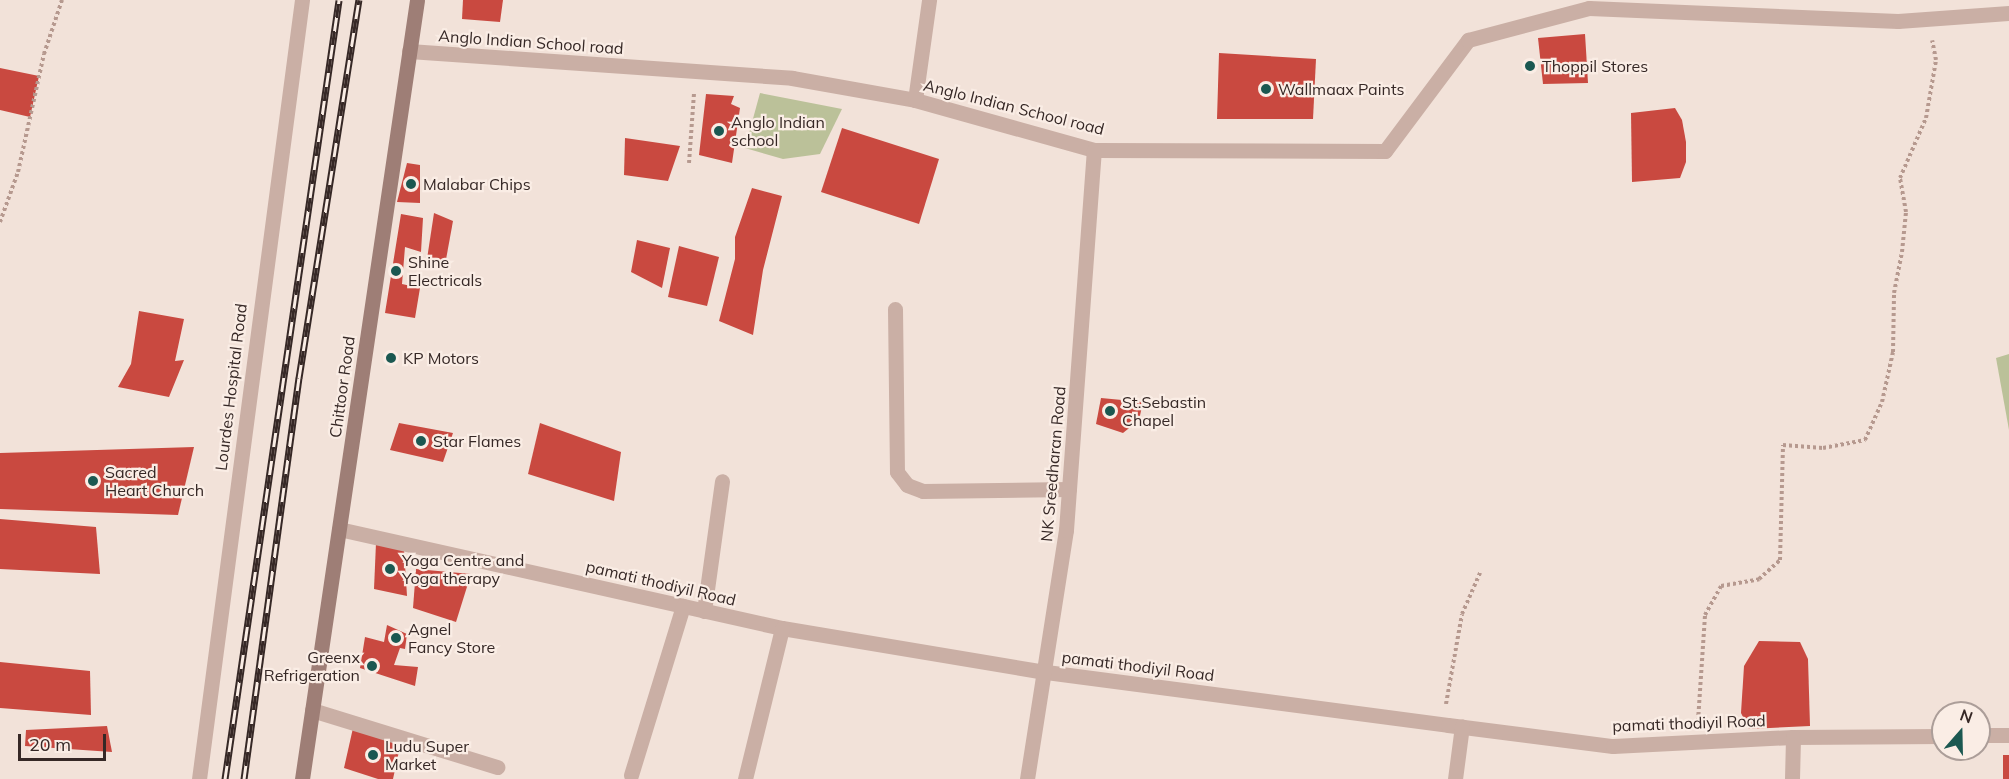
<!DOCTYPE html>
<html>
<head>
<meta charset="utf-8">
<style>
	body { margin:0 }
	#map { position:relative; width:2009px; height:779px; overflow:hidden; background:#f2e2d9; font-family:Mulish,sans-serif }
	div>[style] { position:absolute }
	.green>* { inset:0; background:#bbc199 }
	.building>* { inset:0; background:#c94940 }
	.path>* { height:4px; margin-top:-2px; transform-origin:0; background:repeating-linear-gradient(90deg,#b6998f 0 3px,transparent 0 6px) }
	.service>* { height:15px; margin:-7.5px; padding:0 7.5px; transform-origin:7.5px; border-radius:7.5px; background:#caafa5 }
	.minor>* { height:15px; margin:-7.5px; padding:0 7.5px; transform-origin:7.5px; border-radius:7.5px; background:#caafa5 }
	.tertiary>* { height:15px; margin:-7.5px; padding:0 7.5px; transform-origin:7.5px; border-radius:7.5px; background:#caafa5 }
	.secondary>* { height:15px; margin:-7.5px; padding:0 7.5px; transform-origin:7.5px; border-radius:7.5px; background:#9e7e76 }
	.rail>* { height:7px; margin-top:-3.5px; transform-origin:0; background:repeating-linear-gradient(90deg,#faede5 0 14px,#362826 0 28px); box-sizing:border-box; border-block:2px solid #362826 }
	.dots>* { width:16px; height:16px; translate:-50% -50%; box-sizing:border-box; border:3px solid #faede5; border-radius:50% }
	span { translate:-50% -50%; white-space:nowrap; text-align:center; line-height:1.15; -webkit-text-stroke:4.5px #faede5; paint-order:stroke }
	.street-label { font-size:16px; color:#362826 }
	.poi-label { font-size:16px; color:#362826 }
	.left { translate:0 -50%; text-align:left }
	.right { translate:-100% -50%; text-align:right }
	.north { position:absolute; left:1931px; top:701px; width:60px; height:60px; box-sizing:border-box; background:#faede5; border:2px solid #ac9e99; border-radius:50%; rotate:20deg; font-size:16px; font-weight:700; line-height:24px; text-align:center; color:#362826 }
	.north::after { content:''; display:block; margin:auto; width:21px; height:27px; background:#1b5851; clip-path:polygon(50% 0,100% 100%,50% 72%,0 100%) }
	.scale { position:absolute; left:18px; top:734px; width:88px; height:27px; box-sizing:border-box; border:3px solid #362826; border-top:0; padding-left:8px; font-size:18px; line-height:21px; white-space:nowrap; color:#362826; -webkit-text-stroke:4px #faede5; paint-order:stroke }
</style>
</head>
<body>
<div id="map">
	<div class="green">
		<i style="clip-path:polygon(760px 93px,842px 109px,820px 154px,783px 159px,745px 148px)"></i>
		<i style="clip-path:polygon(2009px 354px,2009px 430px,1996px 358px)"></i>
	</div>
	<div class="building">
		<i style="clip-path:polygon(463px 0,503px 0,500px 22px,462px 19px)"></i>
		<i style="clip-path:polygon(1585px 34px,1588px 83px,1543px 84px,1538px 38px)"></i>
		<i style="clip-path:polygon(1219px 53px,1316px 59px,1313px 119px,1217px 119px)"></i>
		<i style="clip-path:polygon(0 68px,39px 76px,30px 117px,0 110px)"></i>
		<i style="clip-path:polygon(706px 94px,734px 96px,731px 104px,740px 108px,732px 163px,699px 155px)"></i>
		<i style="clip-path:polygon(1675px 108px,1682px 120px,1686px 142px,1686px 162px,1680px 178px,1632px 182px,1631px 113px)"></i>
		<i style="clip-path:polygon(842px 128px,939px 159px,919px 224px,821px 192px)"></i>
		<i style="clip-path:polygon(625px 138px,680px 146px,668px 181px,624px 175px)"></i>
		<i style="clip-path:polygon(407px 163px,420px 165px,420px 203px,397px 202px)"></i>
		<i style="clip-path:polygon(752px 188px,782px 196px,763px 270px,753px 335px,719px 321px,735px 259px,735px 237px)"></i>
		<i style="clip-path:polygon(434px 213px,453px 221px,445px 265px,427px 259px)"></i>
		<i style="clip-path:polygon(401px 214px,423px 218px,421px 252px,405px 247px,402px 284px,420px 288px,415px 318px,385px 313px)"></i>
		<i style="clip-path:polygon(637px 240px,670px 248px,662px 288px,631px 272px)"></i>
		<i style="clip-path:polygon(679px 246px,719px 257px,707px 306px,668px 297px)"></i>
		<i style="clip-path:polygon(139px 311px,184px 319px,175px 361px,184px 360px,169px 397px,118px 387px,131px 364px)"></i>
		<i style="clip-path:polygon(1101px 398px,1143px 402px,1139px 420px,1123px 433px,1096px 424px)"></i>
		<i style="clip-path:polygon(399px 423px,453px 433px,443px 462px,390px 450px)"></i>
		<i style="clip-path:polygon(540px 423px,621px 452px,614px 501px,528px 474px)"></i>
		<i style="clip-path:polygon(194px 447px,178px 515px,0 509px,0 453px)"></i>
		<i style="clip-path:polygon(0 519px,96px 527px,100px 574px,0 569px)"></i>
		<i style="clip-path:polygon(376px 543px,404px 549px,407px 596px,374px 589px)"></i>
		<i style="clip-path:polygon(416px 569px,471px 574px,456px 622px,413px 608px)"></i>
		<i style="clip-path:polygon(387px 625px,407px 634px,405px 649px,400px 648px,394px 665px,418px 667px,415px 686px,360px 668px,365px 637px,384px 642px)"></i>
		<i style="clip-path:polygon(1759px 641px,1800px 642px,1808px 659px,1810px 726px,1749px 729px,1741px 713px,1744px 666px)"></i>
		<i style="clip-path:polygon(0 662px,90px 671px,91px 715px,0 708px)"></i>
		<i style="clip-path:polygon(107px 726px,112px 752px,25px 746px,26px 730px)"></i>
		<i style="clip-path:polygon(353px 728px,401px 742px,393px 779px,378px 779px,344px 768px)"></i>
		<i style="clip-path:polygon(2003px 755px,2009px 755px,2009px 779px,2003px 779px)"></i>
	</div>
	<div class="path">
		<i style="left:689px;top:163px;width:70px;rotate:-85.9deg"></i>
		<i style="left:0;top:222px;width:53px;rotate:-70.2deg"></i>
		<i style="left:18px;top:172px;width:121px;rotate:-77.6deg"></i>
		<i style="left:44px;top:54px;width:57px;rotate:-71.6deg"></i>
		<i style="left:1446px;top:704px;width:91px;rotate:-79.9deg"></i>
		<i style="left:1462px;top:614px;width:45px;rotate:-66.3deg"></i>
		<i style="left:1698px;top:721px;width:106px;rotate:-86.2deg"></i>
		<i style="left:1705px;top:615px;width:33px;rotate:-61deg"></i>
		<i style="left:1721px;top:586px;width:39px;rotate:-10deg"></i>
		<i style="left:1759px;top:579px;width:28px;rotate:-42deg"></i>
		<i style="left:1780px;top:560px;width:115px;rotate:-88.5deg"></i>
		<i style="left:1783px;top:445px;width:40px;rotate:4.3deg"></i>
		<i style="left:1823px;top:448px;width:43px;rotate:-10.8deg"></i>
		<i style="left:1865px;top:440px;width:42px;rotate:-65.9deg"></i>
		<i style="left:1882px;top:402px;width:51px;rotate:-77.6deg"></i>
		<i style="left:1893px;top:352px;width:59px;rotate:-89deg"></i>
		<i style="left:1894px;top:293px;width:42px;rotate:-79deg"></i>
		<i style="left:1902px;top:252px;width:40px;rotate:-84.3deg"></i>
		<i style="left:1906px;top:212px;width:35px;rotate:-100deg"></i>
		<i style="left:1900px;top:178px;width:65px;rotate:-66.6deg"></i>
		<i style="left:1926px;top:118px;width:59px;rotate:-80.2deg"></i>
		<i style="left:1936px;top:60px;width:20px;rotate:-101deg"></i>
	</div>
	<div class="service">
		<i style="left:704px;top:611px;width:131px;rotate:-82.1deg"></i>
	</div>
	<div class="minor">
		<i style="left:409px;top:51px;width:384px;rotate:4deg"></i>
		<i style="left:792px;top:78px;width:125px;rotate:10.1deg"></i>
		<i style="left:915px;top:100px;width:186px;rotate:15.6deg"></i>
		<i style="left:1094px;top:150px;width:291px;rotate:0.2deg"></i>
		<i style="left:1385px;top:151px;width:139px;rotate:-53.2deg"></i>
		<i style="left:1468px;top:40px;width:125px;rotate:-14.8deg"></i>
		<i style="left:1589px;top:8px;width:309px;rotate:2.4deg"></i>
		<i style="left:1898px;top:21px;width:111px;rotate:-4.1deg"></i>
		<i style="left:915px;top:100px;width:101px;rotate:-82deg"></i>
		<i style="left:895px;top:309px;width:163px;rotate:89.3deg"></i>
		<i style="left:897px;top:472px;width:16px;rotate:52deg"></i>
		<i style="left:907px;top:485px;width:17px;rotate:21deg"></i>
		<i style="left:923px;top:491px;width:146px;rotate:-0.8deg"></i>
		<i style="left:339px;top:529px;width:454px;rotate:12.6deg"></i>
		<i style="left:782px;top:628px;width:268px;rotate:9.5deg"></i>
		<i style="left:1046px;top:672px;width:405px;rotate:7.5deg"></i>
		<i style="left:1448px;top:725px;width:166px;rotate:7.3deg"></i>
		<i style="left:1613px;top:746px;width:180px;rotate:-2.9deg"></i>
		<i style="left:1793px;top:737px;width:150px;rotate:-0.4deg"></i>
		<i style="left:312px;top:710px;width:194px;rotate:17.1deg"></i>
		<i style="left:1979px;top:735px;width:30px"></i>
		<i style="left:631px;top:775px;width:177px;rotate:-72.9deg"></i>
		<i style="left:745px;top:779px;width:155px;rotate:-76.2deg"></i>
		<i style="left:1455px;top:779px;width:53px;rotate:-82.5deg"></i>
		<i style="left:1792px;top:779px;width:42px;rotate:-88.6deg"></i>
	</div>
	<div class="tertiary">
		<i style="left:199px;top:779px;width:786px;rotate:-82.47deg"></i>
		<i style="left:1027px;top:779px;width:252px;rotate:-81.1deg"></i>
		<i style="left:1066px;top:530px;width:381px;rotate:-85.8deg"></i>
	</div>
	<div class="secondary">
		<i style="left:302px;top:779px;width:787px;rotate:-81.6deg"></i>
	</div>
	<div class="rail">
		<i style="left:225px;top:779px;width:787px;rotate:-81.67deg"></i>
		<i style="left:244px;top:779px;width:405px;rotate:-82.2deg"></i>
		<i style="left:299px;top:378px;width:383px;rotate:-81deg"></i>
	</div>
	<div class="dots">
		<i style="left:1530px;top:66px;background:#1b5851"></i>
		<i style="left:1266px;top:89px;background:#1b5851"></i>
		<i style="left:719px;top:131px;background:#1b5851"></i>
		<i style="left:411px;top:184px;background:#1b5851"></i>
		<i style="left:396px;top:271px;background:#1b5851"></i>
		<i style="left:391px;top:358px;background:#1b5851"></i>
		<i style="left:1110px;top:411px;background:#1b5851"></i>
		<i style="left:421px;top:441px;background:#1b5851"></i>
		<i style="left:93px;top:481px;background:#1b5851"></i>
		<i style="left:390px;top:569px;background:#1b5851"></i>
		<i style="left:396px;top:638px;background:#1b5851"></i>
		<i style="left:372px;top:666px;background:#1b5851"></i>
		<i style="left:373px;top:755px;background:#1b5851"></i>
	</div>
	<div class="street-label">
		<span style="left:531px;top:42px;rotate:4deg">Anglo Indian School road</span>
		<span style="left:1014px;top:107px;rotate:14deg">Anglo Indian School road</span>
		<span style="left:231px;top:387px;rotate:-83deg">Lourdes Hospital Road</span>
		<span style="left:342px;top:387px;rotate:-82deg">Chittoor Road</span>
		<span style="left:1053px;top:464px;rotate:-85deg">NK Sreedharan Road</span>
		<span style="left:661px;top:583px;rotate:13deg">pamati thodiyil Road</span>
		<span style="left:1138px;top:666px;rotate:7deg">pamati thodiyil Road</span>
		<span style="left:1689px;top:723px;rotate:-2deg">pamati thodiyil Road</span>
	</div>
	<div class="poi-label">
		<span class="left" style="left:1542px;top:66px">Thoppil Stores</span>
		<span class="left" style="left:1278px;top:89px">Wallmaax Paints</span>
		<span class="left" style="left:731px;top:131px">Anglo Indian<br>school</span>
		<span class="left" style="left:423px;top:184px">Malabar Chips</span>
		<span class="left" style="left:408px;top:271px">Shine<br>Electricals</span>
		<span class="left" style="left:403px;top:358px">KP Motors</span>
		<span class="left" style="left:1122px;top:411px">St.Sebastin<br>Chapel</span>
		<span class="left" style="left:433px;top:441px">Star Flames</span>
		<span class="left" style="left:105px;top:481px">Sacred<br>Heart Church</span>
		<span class="left" style="left:402px;top:569px">Yoga Centre and<br>Yoga therapy</span>
		<span class="left" style="left:408px;top:638px">Agnel<br>Fancy Store</span>
		<span class="right" style="left:360px;top:666px">Greenx<br>Refrigeration</span>
		<span class="left" style="left:385px;top:755px">Ludu Super<br>Market</span>
	</div>
	<div class="north">N</div>
	<div class="scale">20 m</div>
</div>
</body>
</html>
